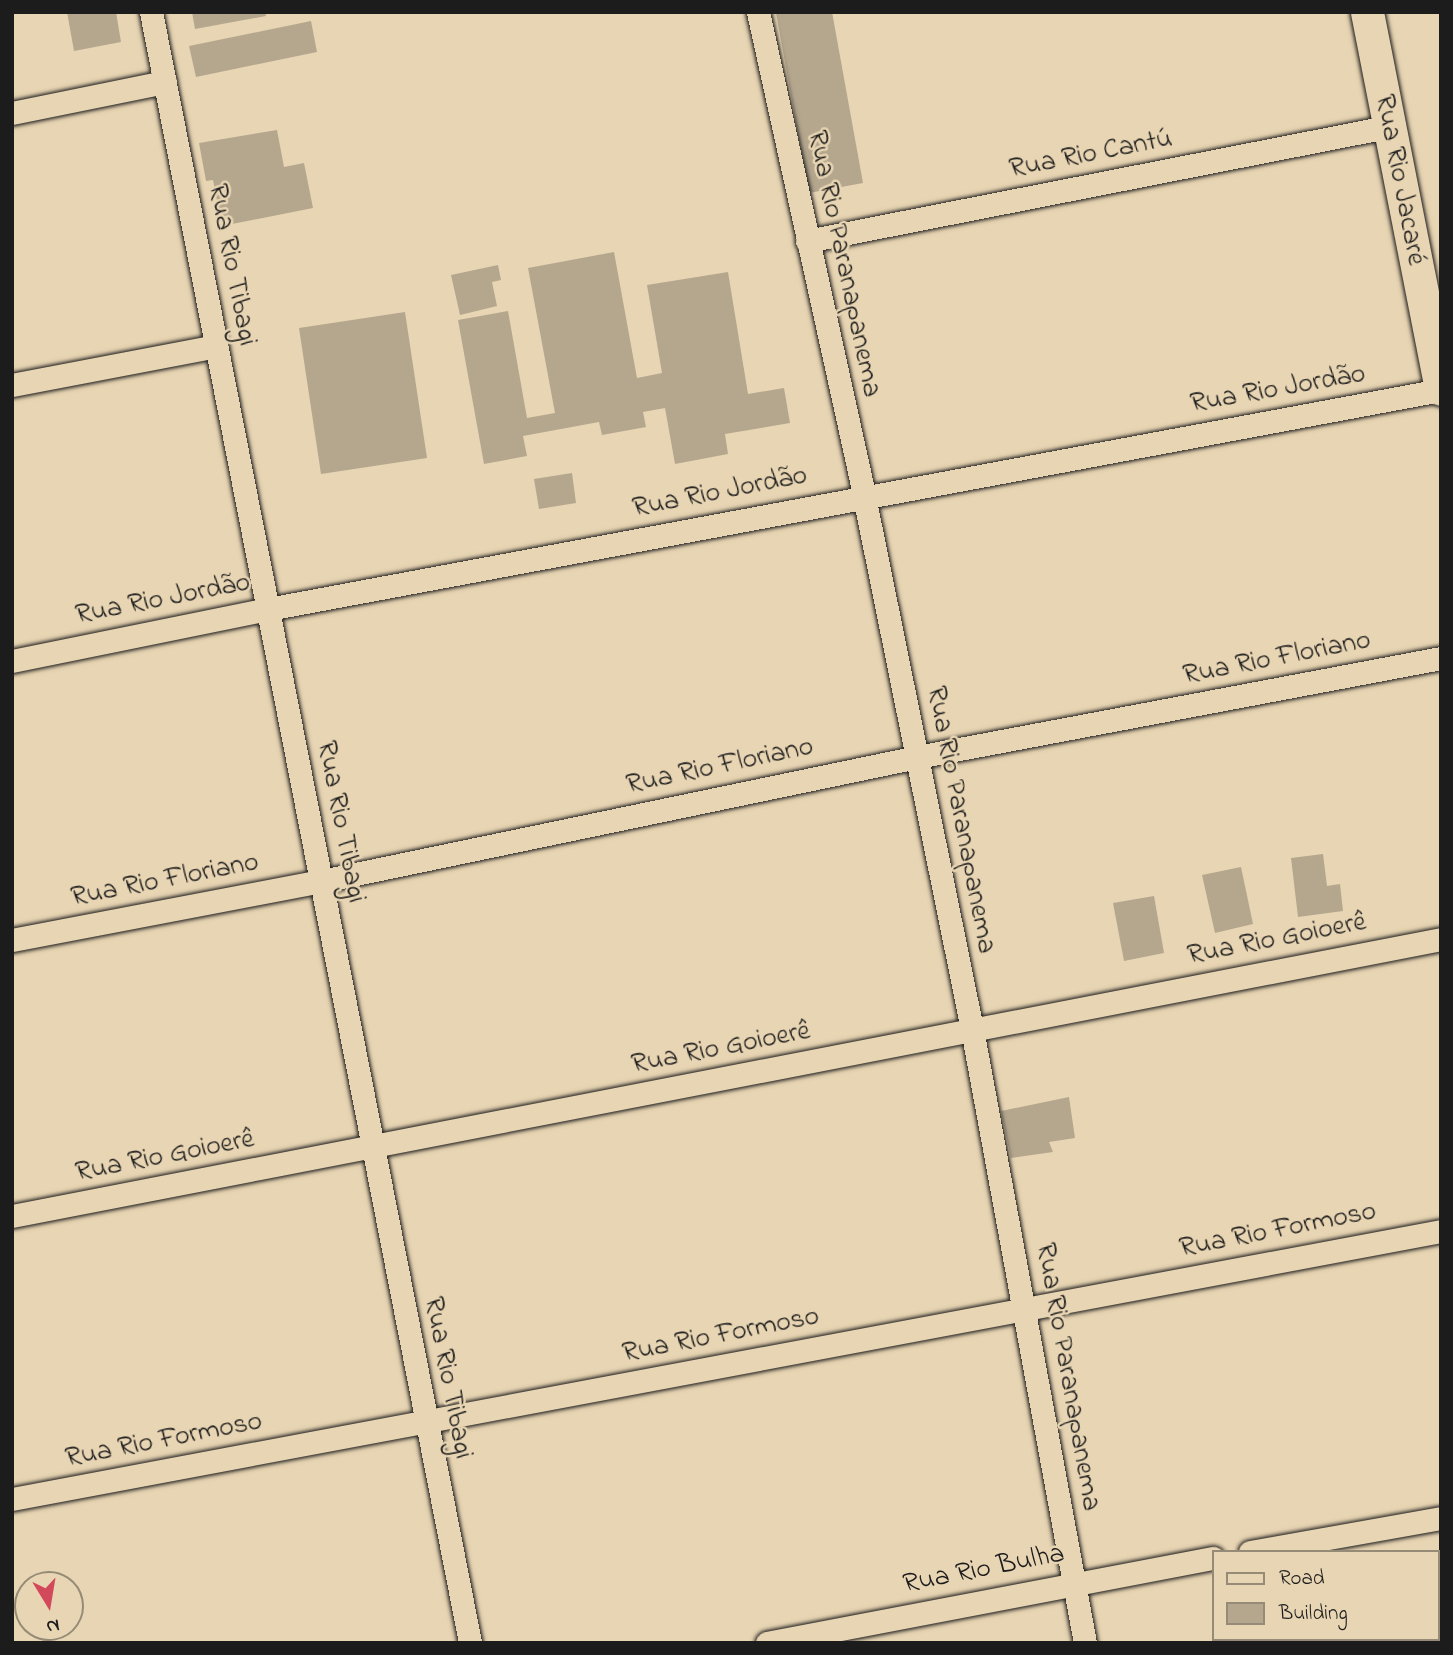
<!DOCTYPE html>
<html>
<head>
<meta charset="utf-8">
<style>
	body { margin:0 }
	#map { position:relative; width:1453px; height:1655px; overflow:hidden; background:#e8d5b3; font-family:"Indie Flower",sans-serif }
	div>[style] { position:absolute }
	.building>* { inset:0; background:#b5a78e }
	.roads { filter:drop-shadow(0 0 2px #1c1c1c) drop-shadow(0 0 2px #1c1c1c) }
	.street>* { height:23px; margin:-11.5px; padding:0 11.5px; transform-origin:11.5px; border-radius:11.5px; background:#e8d5b3 }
	.secondary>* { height:33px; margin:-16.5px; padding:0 16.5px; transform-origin:16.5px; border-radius:16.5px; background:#e8d5b3 }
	span { translate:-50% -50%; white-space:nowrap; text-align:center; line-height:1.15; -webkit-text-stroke:5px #e8d5b3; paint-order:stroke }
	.street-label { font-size:28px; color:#1c1c1c }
	.frame { position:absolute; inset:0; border:14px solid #1c1c1c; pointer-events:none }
	.legend { position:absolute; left:1212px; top:1550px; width:228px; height:91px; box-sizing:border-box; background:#e8d5b3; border:2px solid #968b77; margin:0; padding:9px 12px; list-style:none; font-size:21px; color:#1c1c1c }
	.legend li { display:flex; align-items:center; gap:14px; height:35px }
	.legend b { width:35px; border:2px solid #968b77 }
	.north { position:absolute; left:14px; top:1571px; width:70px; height:70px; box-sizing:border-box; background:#e8d5b3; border:2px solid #968b77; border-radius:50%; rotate:169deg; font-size:19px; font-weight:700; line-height:28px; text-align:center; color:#1c1c1c }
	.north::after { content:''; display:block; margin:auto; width:24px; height:32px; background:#d1495b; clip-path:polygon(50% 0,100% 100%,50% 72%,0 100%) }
</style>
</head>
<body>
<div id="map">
	<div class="building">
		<i style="clip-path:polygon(67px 12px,116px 12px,121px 42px,74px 51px)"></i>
		<i style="clip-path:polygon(192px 12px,265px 12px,266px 16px,195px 29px)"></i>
		<i style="clip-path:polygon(780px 12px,832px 12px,863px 183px,809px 193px,776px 13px)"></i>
		<i style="clip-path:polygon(311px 21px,317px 52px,196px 77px,189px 46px)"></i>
		<i style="clip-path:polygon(277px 130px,284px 167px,304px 163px,313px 208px,222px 226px,213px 180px,206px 181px,199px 143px)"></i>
		<i style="clip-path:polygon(614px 252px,637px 378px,662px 373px,647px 285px,728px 272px,748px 394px,784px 388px,790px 423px,725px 434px,728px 454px,675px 464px,665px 408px,643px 412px,646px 427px,602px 435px,599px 422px,523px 436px,527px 456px,484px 464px,458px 320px,508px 311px,527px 418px,555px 413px,528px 268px)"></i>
		<i style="clip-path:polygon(498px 265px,501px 280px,492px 282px,497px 306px,460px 315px,451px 275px)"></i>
		<i style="clip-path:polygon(405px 312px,427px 458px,321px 474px,299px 328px)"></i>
		<i style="clip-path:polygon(572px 473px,576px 503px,539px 509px,534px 479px)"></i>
		<i style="clip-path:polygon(1323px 854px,1327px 886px,1340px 884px,1343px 911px,1298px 917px,1291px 858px)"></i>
		<i style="clip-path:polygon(1241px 867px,1253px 924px,1215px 933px,1202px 875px)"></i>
		<i style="clip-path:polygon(1154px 896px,1164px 953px,1124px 961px,1113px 903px)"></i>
		<i style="clip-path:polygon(1069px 1097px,1075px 1138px,1049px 1142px,1053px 1152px,1011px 1158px,1001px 1111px)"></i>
	</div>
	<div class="roads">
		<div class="street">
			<i style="left:151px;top:12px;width:1662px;rotate:78.93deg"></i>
			<i style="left:758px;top:12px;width:495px;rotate:77.6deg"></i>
			<i style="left:864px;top:496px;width:544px;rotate:78.55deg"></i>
			<i style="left:972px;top:1029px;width:624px;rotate:79.57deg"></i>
			<i style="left:12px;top:113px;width:156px;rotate:-11.5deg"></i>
			<i style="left:807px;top:241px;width:591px;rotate:-11.12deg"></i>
			<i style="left:12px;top:385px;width:208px;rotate:-10.8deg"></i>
			<i style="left:12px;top:661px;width:261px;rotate:-11.5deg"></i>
			<i style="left:268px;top:609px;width:1193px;rotate:-10.58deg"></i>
			<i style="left:12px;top:940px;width:316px;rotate:-10.8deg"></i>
			<i style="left:322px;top:881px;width:608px;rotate:-11.77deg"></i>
			<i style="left:917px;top:757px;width:533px;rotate:-10.7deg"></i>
			<i style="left:12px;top:1216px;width:1456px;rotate:-10.97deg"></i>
			<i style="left:12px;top:1499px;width:1454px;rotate:-10.62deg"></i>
			<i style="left:1250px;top:1552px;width:194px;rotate:-10.1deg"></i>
			<i style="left:767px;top:1643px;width:454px;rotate:-10.8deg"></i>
		</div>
		<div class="secondary">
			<i style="left:1367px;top:12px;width:384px;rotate:78.9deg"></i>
		</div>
	</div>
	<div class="street-label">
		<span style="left:1091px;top:155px;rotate:-11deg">Rua Rio Cantú</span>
		<span style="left:1399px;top:180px;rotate:79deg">Rua Rio Jacaré</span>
		<span style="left:843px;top:264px;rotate:78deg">Rua Rio Paranapanema</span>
		<span style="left:231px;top:265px;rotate:79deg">Rua Rio Tibagi</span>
		<span style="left:1278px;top:390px;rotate:-10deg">Rua Rio Jordão</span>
		<span style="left:720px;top:493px;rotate:-11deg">Rua Rio Jordão</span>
		<span style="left:163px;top:600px;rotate:-11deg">Rua Rio Jordão</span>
		<span style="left:1277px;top:659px;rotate:-11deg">Rua Rio Floriano</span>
		<span style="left:720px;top:767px;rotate:-12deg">Rua Rio Floriano</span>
		<span style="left:960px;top:820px;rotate:79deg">Rua Rio Paranapanema</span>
		<span style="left:340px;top:822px;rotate:79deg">Rua Rio Tibagi</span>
		<span style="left:165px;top:881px;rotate:-11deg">Rua Rio Floriano</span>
		<span style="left:1277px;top:940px;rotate:-11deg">Rua Rio Goioerê</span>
		<span style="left:721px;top:1049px;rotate:-11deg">Rua Rio Goioerê</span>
		<span style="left:165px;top:1157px;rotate:-11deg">Rua Rio Goioerê</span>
		<span style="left:1278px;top:1231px;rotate:-11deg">Rua Rio Formoso</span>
		<span style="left:721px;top:1336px;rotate:-11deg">Rua Rio Formoso</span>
		<span style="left:1067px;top:1377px;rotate:80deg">Rua Rio Paranapanema</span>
		<span style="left:447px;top:1378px;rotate:79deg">Rua Rio Tibagi</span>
		<span style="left:164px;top:1441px;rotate:-11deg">Rua Rio Formoso</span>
		<span style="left:984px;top:1570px;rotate:-11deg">Rua Rio Bulha</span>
	</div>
	<div class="frame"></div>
	<ul class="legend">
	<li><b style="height:9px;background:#e8d5b3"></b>Road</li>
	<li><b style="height:19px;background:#b5a78e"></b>Building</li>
	</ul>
	<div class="north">N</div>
</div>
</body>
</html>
